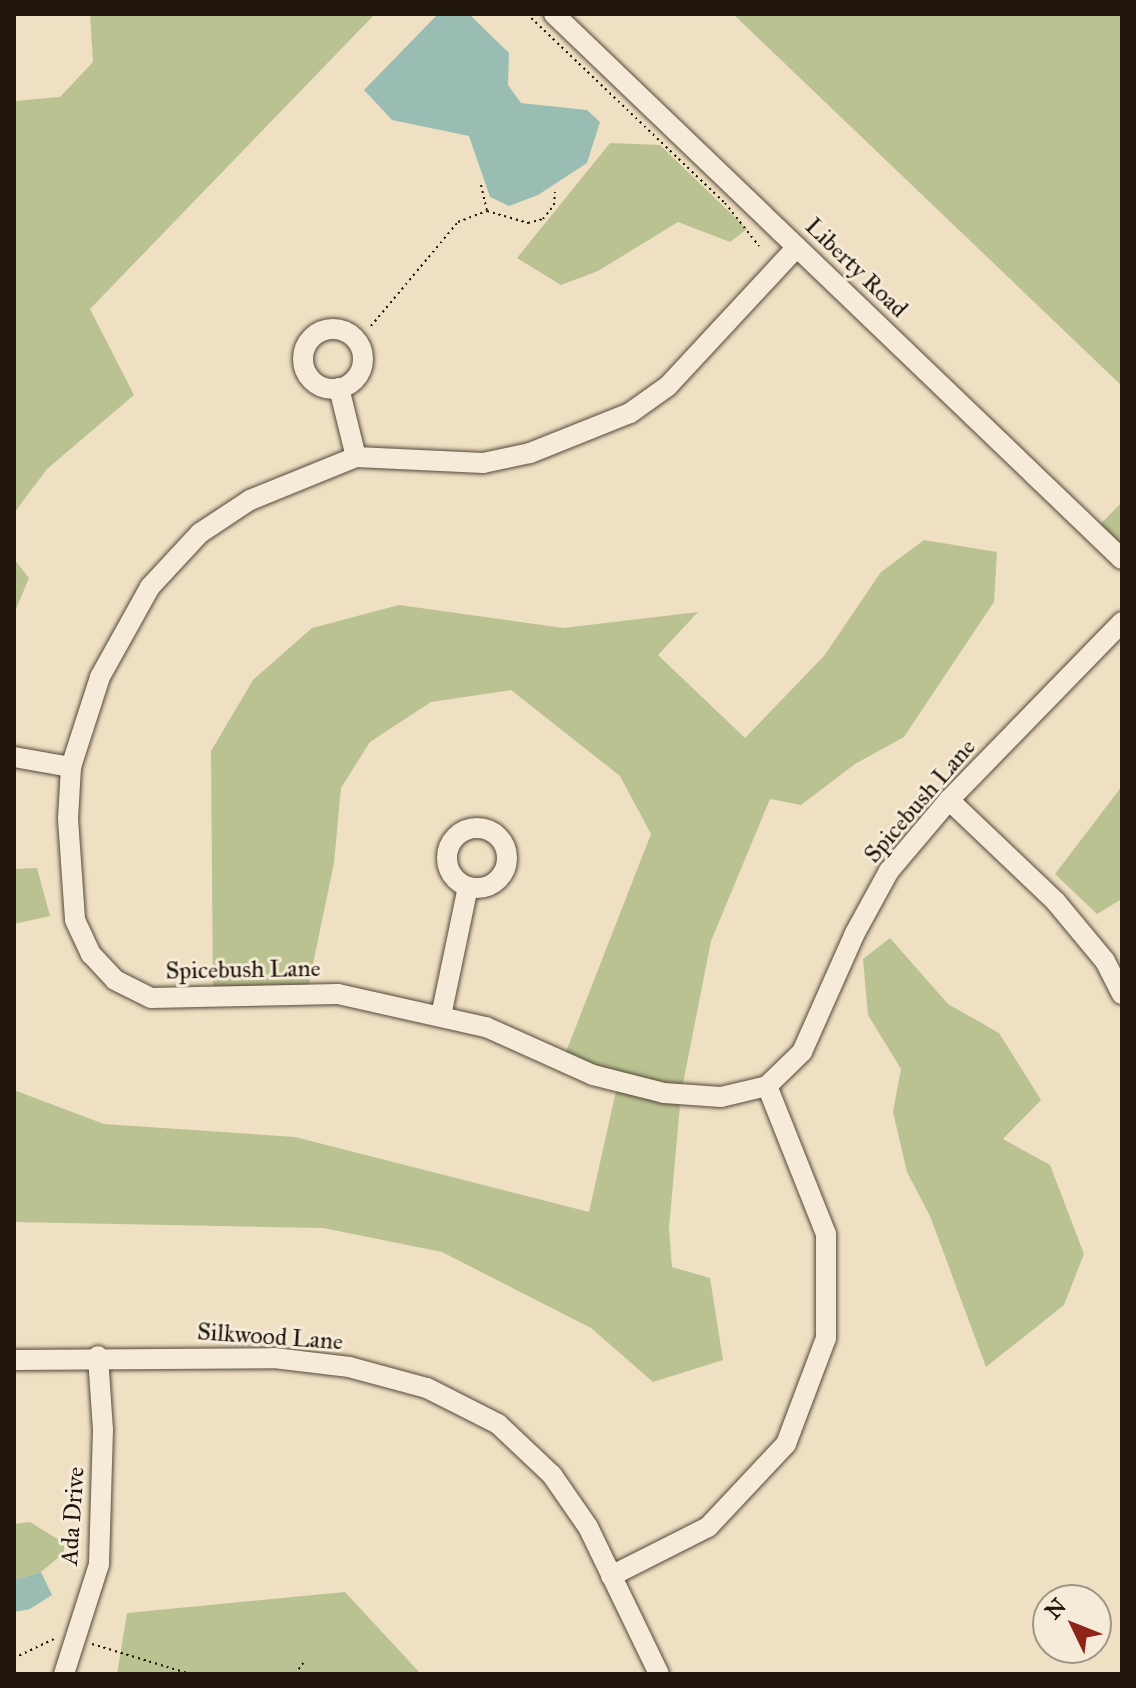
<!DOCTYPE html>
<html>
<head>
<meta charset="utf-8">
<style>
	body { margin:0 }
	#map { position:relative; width:1136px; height:1688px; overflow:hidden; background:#efe0c3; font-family:"IM FELL Great Primer",serif }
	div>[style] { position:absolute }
	.green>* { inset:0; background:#bbc292 }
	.water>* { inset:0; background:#9abdb3 }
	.path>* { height:2px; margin-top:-1px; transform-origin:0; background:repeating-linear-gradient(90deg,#20150c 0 2px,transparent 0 6px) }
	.roads { filter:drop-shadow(0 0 2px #54483a) drop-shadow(0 0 2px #54483a) }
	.minor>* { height:20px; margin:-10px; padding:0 10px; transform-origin:10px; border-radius:10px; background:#f5ebd8 }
	.minor>.ring { margin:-10px; padding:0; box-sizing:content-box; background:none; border:20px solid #f5ebd8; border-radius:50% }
	span { translate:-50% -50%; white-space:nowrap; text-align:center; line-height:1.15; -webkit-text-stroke:6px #f5ebd8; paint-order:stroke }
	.street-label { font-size:24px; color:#20150c }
	.frame { position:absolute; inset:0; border:16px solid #20150c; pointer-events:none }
	.north { position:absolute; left:1032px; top:1584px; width:80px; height:80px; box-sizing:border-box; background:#f5ebd8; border:2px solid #a09586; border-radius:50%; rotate:313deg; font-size:22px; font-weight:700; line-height:32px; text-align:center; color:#20150c }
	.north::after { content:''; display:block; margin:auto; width:28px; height:36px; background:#8f2418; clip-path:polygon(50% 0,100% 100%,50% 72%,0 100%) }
</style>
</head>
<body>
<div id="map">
	<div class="green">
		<i style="clip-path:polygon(90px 14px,375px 14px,90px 309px,134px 395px,47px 469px,14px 513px,14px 101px,60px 97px,93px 62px)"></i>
		<i style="clip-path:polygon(733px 14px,1122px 14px,1122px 386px)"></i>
		<i style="clip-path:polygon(610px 143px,660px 145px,747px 229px,730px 242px,678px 222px,598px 271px,561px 285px,517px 258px)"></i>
		<i style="clip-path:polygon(1122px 502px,1122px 559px,1093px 532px)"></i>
		<i style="clip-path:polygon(924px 540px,997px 552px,994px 602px,904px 737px,855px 764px,801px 805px,770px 799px,711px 941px,681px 1094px,669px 1228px,672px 1267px,710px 1278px,723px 1360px,653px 1382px,591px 1328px,442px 1252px,323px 1228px,14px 1222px,14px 1090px,104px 1124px,295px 1137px,589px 1212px,618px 1082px,562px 1062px,651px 834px,620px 776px,511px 690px,431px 702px,370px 742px,341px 788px,334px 863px,307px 993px,213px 997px,211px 751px,253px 680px,312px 628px,399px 605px,563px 628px,698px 612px,658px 655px,745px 738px,824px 656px,881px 572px)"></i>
		<i style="clip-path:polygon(14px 559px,29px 578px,14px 614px)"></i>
		<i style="clip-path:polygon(1122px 786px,1122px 899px,1097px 914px,1055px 874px)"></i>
		<i style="clip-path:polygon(37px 868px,50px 916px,14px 924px,14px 869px)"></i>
		<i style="clip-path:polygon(890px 938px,948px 1004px,999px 1033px,1041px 1100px,1003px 1139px,1050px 1165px,1084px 1254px,1064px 1305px,986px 1367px,930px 1216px,907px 1172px,893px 1112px,901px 1069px,868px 1015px,863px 959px)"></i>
		<i style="clip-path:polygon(30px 1522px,64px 1543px,64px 1553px,41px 1572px,14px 1580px,14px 1524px)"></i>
		<i style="clip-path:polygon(345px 1592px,421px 1674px,117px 1674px,127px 1613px)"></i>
	</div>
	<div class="water">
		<i style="clip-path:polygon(438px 14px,469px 14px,509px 53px,508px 85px,521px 103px,587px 110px,600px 122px,587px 163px,538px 195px,509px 206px,490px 197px,469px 136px,392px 120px,364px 90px)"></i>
		<i style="clip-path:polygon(41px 1572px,52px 1595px,30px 1609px,14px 1612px,14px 1580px)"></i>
	</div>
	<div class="path">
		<i style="left:527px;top:14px;width:274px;rotate:43.7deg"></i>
		<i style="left:725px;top:203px;width:55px;rotate:51.7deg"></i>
		<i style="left:481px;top:185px;width:27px;rotate:77deg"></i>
		<i style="left:487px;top:211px;width:43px;rotate:16.3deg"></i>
		<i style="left:528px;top:223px;width:16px;rotate:-15deg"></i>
		<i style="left:543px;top:219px;width:18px;rotate:-52deg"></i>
		<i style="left:554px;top:205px;width:13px;rotate:-86deg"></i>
		<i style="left:371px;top:326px;width:136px;rotate:-50.1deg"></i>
		<i style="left:458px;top:222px;width:31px;rotate:-21deg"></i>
		<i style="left:92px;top:1644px;width:102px;rotate:17deg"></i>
		<i style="left:14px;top:1658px;width:47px;rotate:-25.5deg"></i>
		<i style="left:295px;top:1674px;width:15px;rotate:-53deg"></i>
	</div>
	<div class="roads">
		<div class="minor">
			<i style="left:554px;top:14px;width:787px;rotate:43.82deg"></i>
			<i style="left:797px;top:247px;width:190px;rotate:132.9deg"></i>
			<i style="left:668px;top:386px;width:47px;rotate:144.6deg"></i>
			<i style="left:630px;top:413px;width:108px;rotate:158.2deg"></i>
			<i style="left:530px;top:453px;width:48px;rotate:168deg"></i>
			<i style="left:483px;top:463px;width:127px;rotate:-177.3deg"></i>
			<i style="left:356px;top:457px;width:114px;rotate:157.9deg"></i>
			<i style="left:250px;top:500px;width:60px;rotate:146.6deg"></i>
			<i style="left:200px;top:533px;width:74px;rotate:132.8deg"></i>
			<i style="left:150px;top:587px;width:103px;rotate:119.1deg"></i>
			<i style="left:100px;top:677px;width:95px;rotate:107.9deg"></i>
			<i style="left:71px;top:767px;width:52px;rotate:93.3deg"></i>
			<i style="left:68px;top:819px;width:101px;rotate:86deg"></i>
			<i style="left:75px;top:920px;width:38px;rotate:65deg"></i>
			<i style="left:91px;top:954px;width:35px;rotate:47deg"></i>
			<i style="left:115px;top:980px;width:40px;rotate:26.6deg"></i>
			<i style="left:151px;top:998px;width:187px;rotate:-1.2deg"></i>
			<i style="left:338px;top:994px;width:152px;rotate:12.6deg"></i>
			<i style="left:486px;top:1027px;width:117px;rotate:24.2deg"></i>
			<i style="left:593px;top:1075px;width:73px;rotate:14.2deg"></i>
			<i style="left:664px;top:1093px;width:57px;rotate:4deg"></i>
			<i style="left:721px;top:1097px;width:47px;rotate:-13.4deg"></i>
			<i style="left:767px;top:1086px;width:49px;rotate:-44.2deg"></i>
			<i style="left:802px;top:1052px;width:130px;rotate:-66deg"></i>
			<i style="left:855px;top:933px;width:71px;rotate:-61.3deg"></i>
			<i style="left:889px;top:871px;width:93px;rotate:-49.8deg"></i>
			<i style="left:949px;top:800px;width:248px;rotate:-45.8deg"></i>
			<i class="ring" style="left:303px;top:329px;width:40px;height:40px"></i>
			<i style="left:339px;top:388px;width:71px;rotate:76.2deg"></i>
			<i style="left:14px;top:757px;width:58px;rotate:10deg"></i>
			<i style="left:949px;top:800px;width:148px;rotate:43.6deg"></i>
			<i style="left:1056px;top:902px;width:77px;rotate:50.3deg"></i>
			<i style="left:1105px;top:961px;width:37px;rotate:63deg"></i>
			<i class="ring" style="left:447px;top:828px;width:40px;height:40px"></i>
			<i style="left:441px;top:1016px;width:132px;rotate:-78.2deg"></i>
			<i style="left:14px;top:1360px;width:260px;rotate:-0.4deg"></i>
			<i style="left:274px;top:1358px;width:76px;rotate:6.8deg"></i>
			<i style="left:349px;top:1367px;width:81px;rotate:15.1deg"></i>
			<i style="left:427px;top:1388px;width:80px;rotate:26.9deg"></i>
			<i style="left:498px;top:1424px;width:74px;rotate:43.4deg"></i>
			<i style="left:552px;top:1475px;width:63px;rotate:55.3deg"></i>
			<i style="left:588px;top:1527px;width:163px;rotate:64.2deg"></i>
			<i style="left:611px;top:1576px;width:109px;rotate:-26.8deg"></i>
			<i style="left:708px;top:1527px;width:114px;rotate:-46.8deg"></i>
			<i style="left:786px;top:1444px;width:113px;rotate:-69.3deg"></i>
			<i style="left:826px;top:1338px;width:104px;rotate:-90deg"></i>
			<i style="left:826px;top:1234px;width:159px;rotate:-111.7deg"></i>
			<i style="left:64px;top:1674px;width:115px;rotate:-72.3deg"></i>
			<i style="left:99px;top:1564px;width:134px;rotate:-88.3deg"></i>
			<i style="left:103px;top:1430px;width:74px;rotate:-93.9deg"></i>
		</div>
	</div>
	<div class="street-label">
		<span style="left:856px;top:268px;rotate:44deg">Liberty Road</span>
		<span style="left:920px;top:801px;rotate:-49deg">Spicebush Lane</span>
		<span style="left:243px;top:970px;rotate:-1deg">Spicebush Lane</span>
		<span style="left:270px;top:1337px;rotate:4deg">Silkwood Lane</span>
		<span style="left:73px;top:1516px;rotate:-86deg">Ada Drive</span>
	</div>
	<div class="frame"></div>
	<div class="north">N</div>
</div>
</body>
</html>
